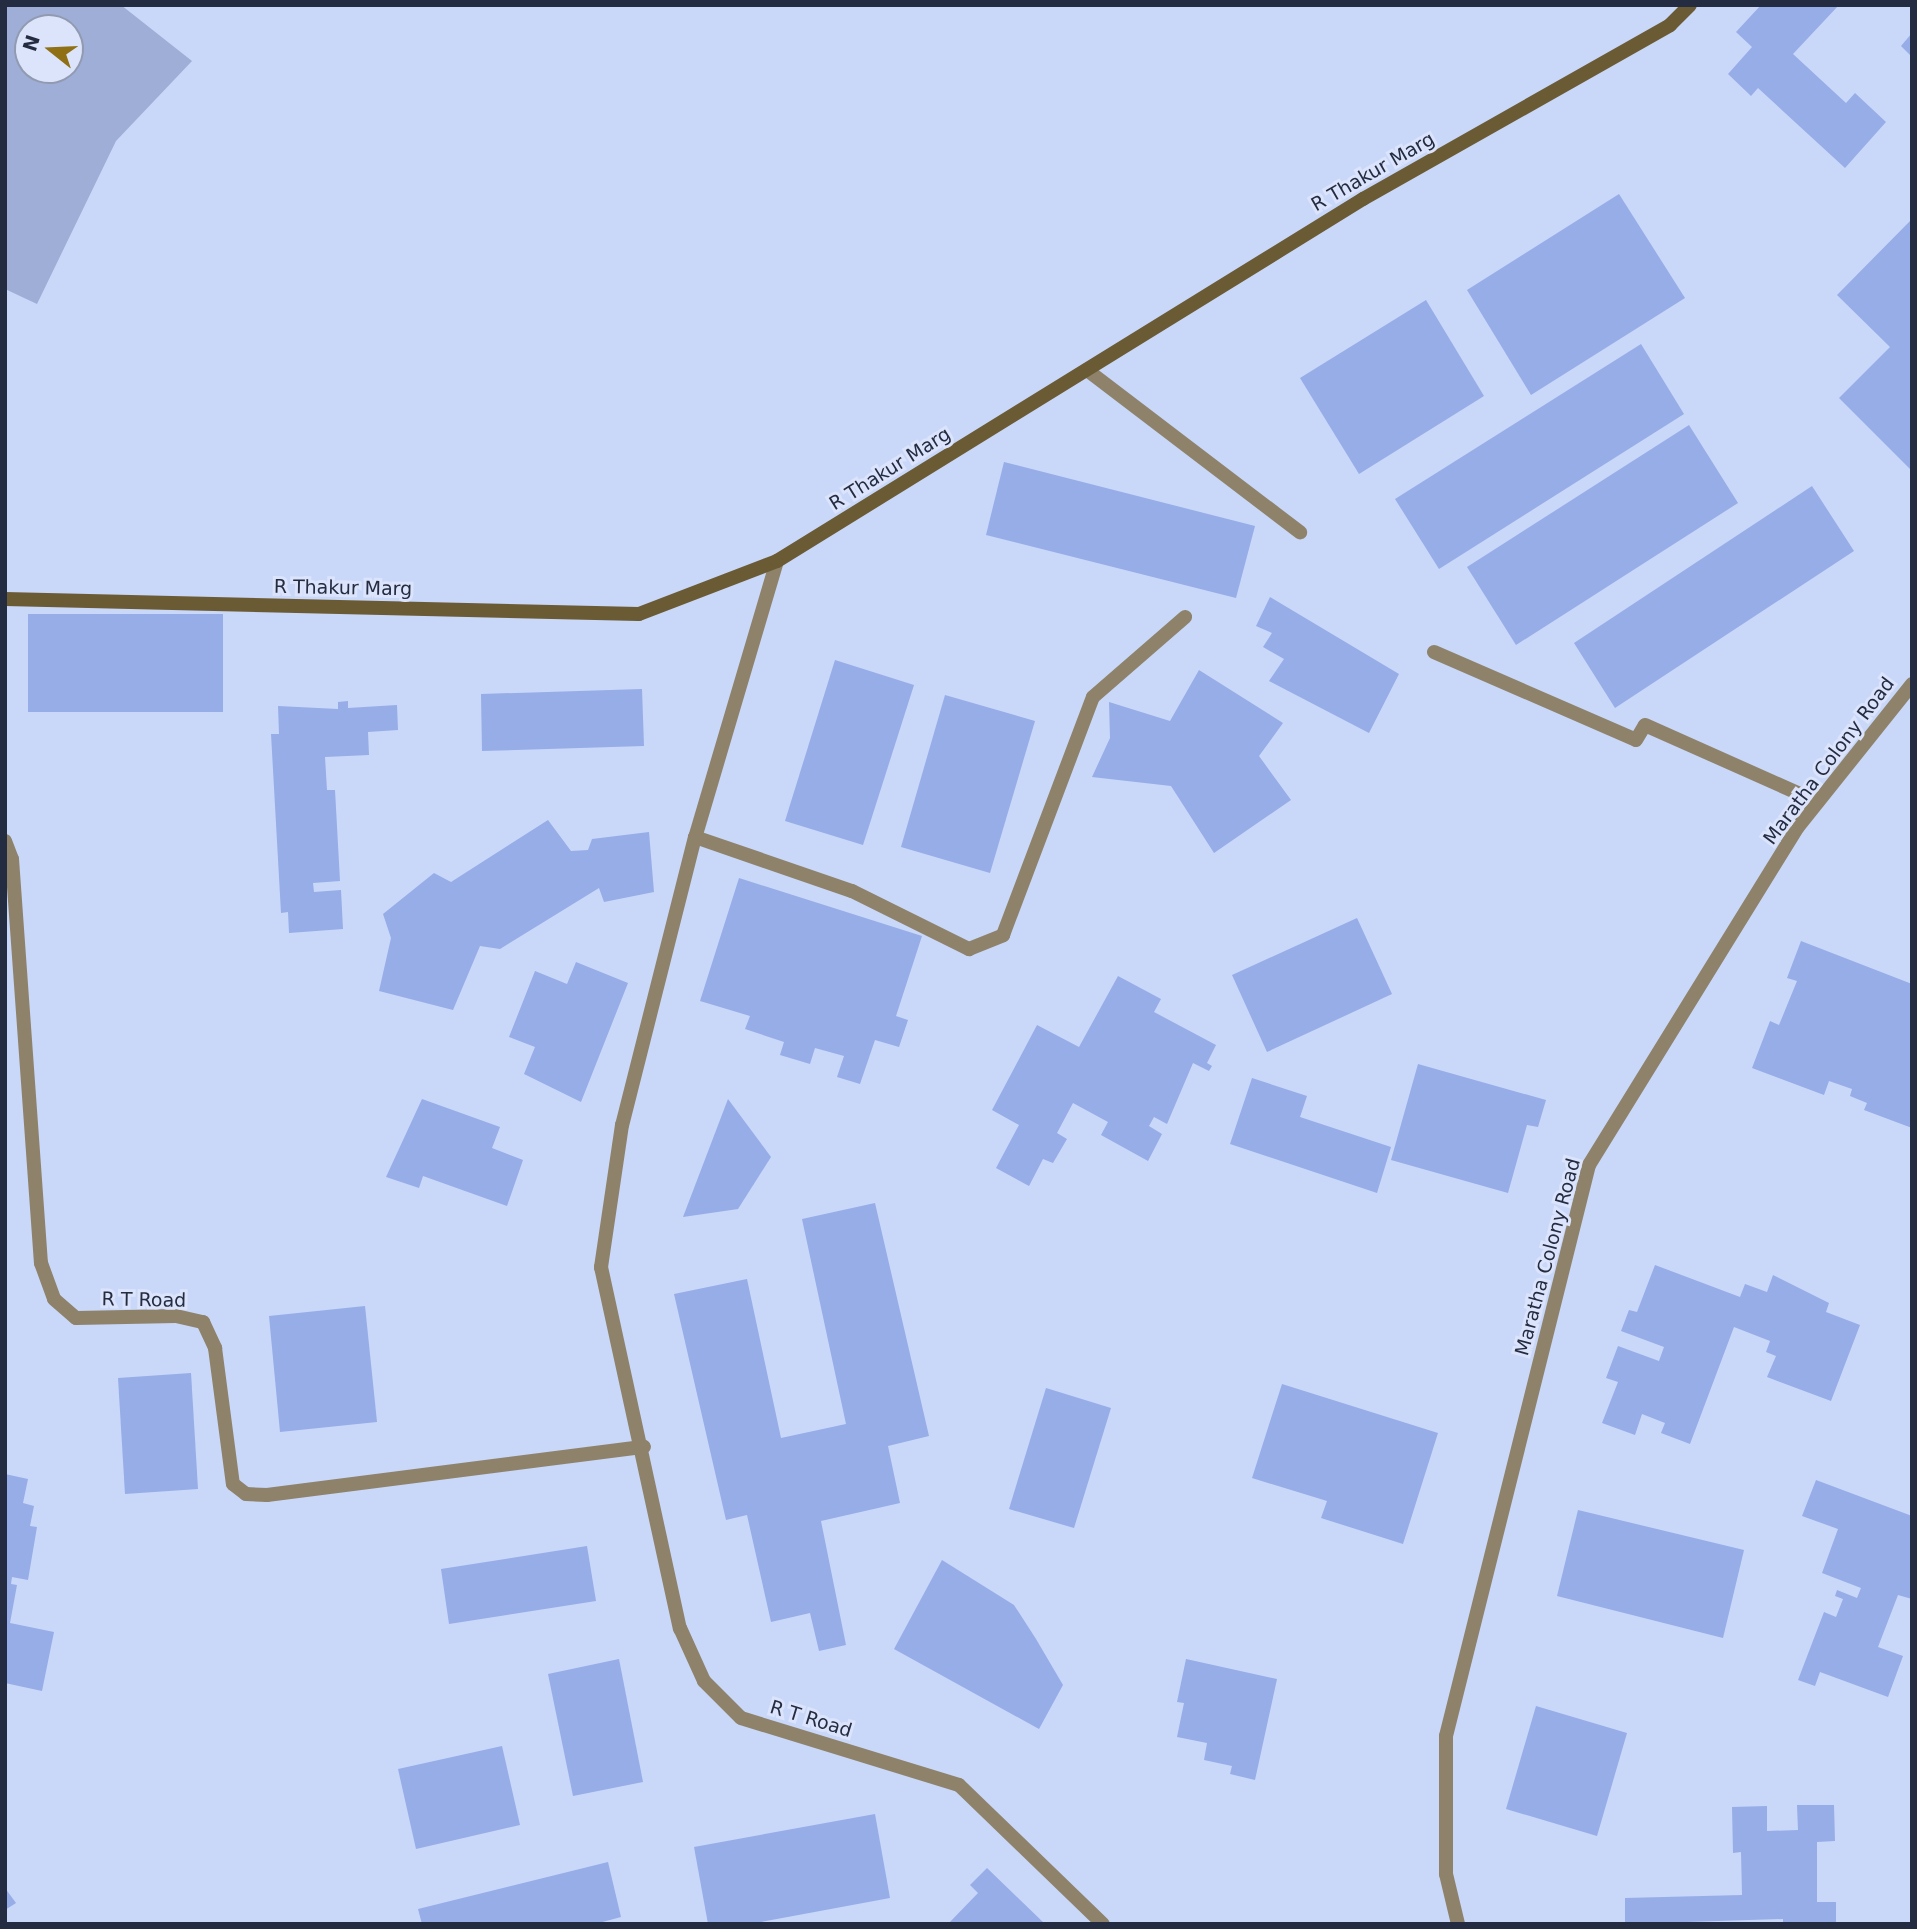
<!DOCTYPE html>
<html>
<head>
<meta charset="utf-8">
<style>
	body { margin:0 }
	#map { position:relative; width:1917px; height:1929px; overflow:hidden; background:#c9d7f9; font-family:"DejaVu Sans",sans-serif }
	div>[style] { position:absolute }
	.green>* { inset:0; background:#9eaed6 }
	.building>* { inset:0; background:#96ade7 }
	.lane>* { height:14px; margin:-7px; padding:0 7px; transform-origin:7px; border-radius:7px; background:#8e836a }
	.street>* { height:14px; margin:-7px; padding:0 7px; transform-origin:7px; border-radius:7px; background:#8e836a }
	.secondary>* { height:14px; margin:-7px; padding:0 7px; transform-origin:7px; border-radius:7px; background:#6b5b34 }
	span { translate:-50% -50%; white-space:nowrap; text-align:center; line-height:1.15; -webkit-text-stroke:6px #dbe4fb; paint-order:stroke }
	.street-label { font-size:19px; color:#242c42 }
	.frame { position:absolute; inset:0; border:7px solid #242c42; pointer-events:none }
	.north { position:absolute; left:14px; top:14px; width:70px; height:70px; box-sizing:border-box; background:#dbe4fb; border:2px solid #929ab1; border-radius:50%; rotate:288deg; font-size:19px; font-weight:700; line-height:28px; text-align:center; color:#242c42 }
	.north::after { content:''; display:block; margin:auto; width:24px; height:32px; background:#8f7015; clip-path:polygon(50% 0,100% 100%,50% 72%,0 100%) }
</style>
</head>
<body>
<div id="map">
	<div class="green">
		<i style="clip-path:polygon(evenodd,5px 5px,121px 5px,192px 61px,116px 141px,37px 304px,5px 289px,5px 5px,28px 28px,70px 28px,70px 70px,28px 70px,28px 28px)"></i>
	</div>
	<div class="building">
		<i style="clip-path:polygon(1761px 5px,1839px 5px,1793px 54px,1846px 103px,1855px 93px,1886px 122px,1845px 168px,1758px 88px,1751px 96px,1728px 74px,1752px 47px,1736px 32px)"></i>
		<i style="clip-path:polygon(1912px 33px,1912px 57px,1901px 46px)"></i>
		<i style="clip-path:polygon(1619px 194px,1685px 298px,1531px 395px,1467px 290px)"></i>
		<i style="clip-path:polygon(1912px 219px,1912px 471px,1839px 398px,1890px 347px,1837px 295px)"></i>
		<i style="clip-path:polygon(1426px 300px,1484px 396px,1359px 474px,1300px 378px)"></i>
		<i style="clip-path:polygon(1641px 344px,1684px 414px,1439px 569px,1395px 499px)"></i>
		<i style="clip-path:polygon(1689px 425px,1738px 503px,1516px 645px,1467px 567px)"></i>
		<i style="clip-path:polygon(1004px 462px,1255px 526px,1236px 598px,986px 535px)"></i>
		<i style="clip-path:polygon(1812px 486px,1854px 551px,1615px 708px,1574px 643px)"></i>
		<i style="clip-path:polygon(1270px 597px,1399px 674px,1369px 733px,1269px 681px,1284px 659px,1263px 647px,1272px 633px,1256px 626px)"></i>
		<i style="clip-path:polygon(28px 614px,223px 614px,223px 712px,28px 712px)"></i>
		<i style="clip-path:polygon(835px 660px,914px 685px,863px 845px,785px 821px)"></i>
		<i style="clip-path:polygon(1199px 670px,1283px 723px,1259px 756px,1291px 800px,1214px 853px,1171px 786px,1092px 777px,1110px 738px,1109px 702px,1170px 721px)"></i>
		<i style="clip-path:polygon(642px 689px,644px 746px,482px 751px,481px 694px)"></i>
		<i style="clip-path:polygon(945px 695px,1035px 721px,990px 873px,901px 847px)"></i>
		<i style="clip-path:polygon(348px 701px,348px 708px,397px 705px,398px 730px,368px 732px,369px 755px,325px 757px,327px 790px,335px 790px,340px 881px,313px 883px,314px 892px,341px 890px,343px 929px,289px 933px,288px 912px,281px 913px,271px 734px,279px 734px,278px 706px,338px 709px,338px 702px)"></i>
		<i style="clip-path:polygon(548px 820px,571px 851px,588px 850px,592px 839px,649px 832px,654px 892px,604px 902px,599px 888px,500px 949px,480px 946px,453px 1010px,379px 991px,391px 938px,383px 914px,434px 873px,451px 882px)"></i>
		<i style="clip-path:polygon(739px 878px,922px 936px,896px 1016px,908px 1020px,899px 1047px,875px 1040px,860px 1084px,837px 1077px,844px 1056px,815px 1048px,810px 1064px,780px 1055px,784px 1042px,745px 1029px,750px 1016px,700px 1001px)"></i>
		<i style="clip-path:polygon(1357px 918px,1392px 994px,1267px 1052px,1232px 975px)"></i>
		<i style="clip-path:polygon(1801px 941px,1912px 984px,1912px 1128px,1864px 1110px,1867px 1103px,1850px 1096px,1852px 1089px,1829px 1081px,1824px 1095px,1752px 1068px,1770px 1021px,1779px 1025px,1797px 981px,1787px 978px)"></i>
		<i style="clip-path:polygon(576px 962px,628px 983px,581px 1102px,524px 1074px,535px 1047px,509px 1037px,535px 971px,567px 984px)"></i>
		<i style="clip-path:polygon(1118px 976px,1161px 999px,1154px 1012px,1216px 1045px,1207px 1063px,1212px 1066px,1209px 1071px,1193px 1063px,1167px 1124px,1154px 1117px,1149px 1126px,1162px 1134px,1148px 1161px,1101px 1135px,1108px 1122px,1073px 1103px,1057px 1133px,1067px 1139px,1053px 1163px,1043px 1159px,1029px 1186px,996px 1168px,1019px 1125px,992px 1110px,1037px 1025px,1079px 1047px)"></i>
		<i style="clip-path:polygon(1418px 1064px,1546px 1100px,1538px 1127px,1527px 1125px,1508px 1193px,1391px 1160px)"></i>
		<i style="clip-path:polygon(1252px 1078px,1307px 1096px,1300px 1117px,1391px 1147px,1377px 1193px,1230px 1144px)"></i>
		<i style="clip-path:polygon(422px 1099px,500px 1127px,492px 1148px,523px 1160px,507px 1206px,423px 1176px,419px 1188px,386px 1177px)"></i>
		<i style="clip-path:polygon(728px 1099px,771px 1157px,738px 1209px,683px 1217px)"></i>
		<i style="clip-path:polygon(875px 1203px,929px 1436px,888px 1446px,900px 1503px,821px 1521px,846px 1645px,819px 1651px,810px 1613px,771px 1622px,747px 1515px,726px 1520px,674px 1294px,747px 1279px,781px 1438px,846px 1424px,802px 1219px)"></i>
		<i style="clip-path:polygon(1655px 1265px,1740px 1297px,1745px 1284px,1767px 1292px,1773px 1275px,1829px 1303px,1826px 1312px,1860px 1325px,1831px 1401px,1767px 1377px,1776px 1356px,1766px 1352px,1770px 1341px,1734px 1327px,1690px 1444px,1661px 1433px,1665px 1423px,1642px 1414px,1635px 1435px,1602px 1423px,1618px 1382px,1606px 1378px,1618px 1346px,1659px 1361px,1664px 1347px,1621px 1331px,1629px 1310px,1637px 1312px)"></i>
		<i style="clip-path:polygon(365px 1306px,377px 1422px,280px 1432px,269px 1316px)"></i>
		<i style="clip-path:polygon(191px 1373px,198px 1489px,125px 1494px,118px 1378px)"></i>
		<i style="clip-path:polygon(1282px 1384px,1438px 1433px,1403px 1544px,1321px 1518px,1327px 1501px,1252px 1478px)"></i>
		<i style="clip-path:polygon(1046px 1388px,1111px 1408px,1074px 1528px,1009px 1509px)"></i>
		<i style="clip-path:polygon(5px 1474px,28px 1479px,23px 1503px,34px 1506px,30px 1526px,37px 1527px,28px 1580px,12px 1577px,11px 1584px,17px 1585px,10px 1623px,54px 1632px,42px 1691px,5px 1683px)"></i>
		<i style="clip-path:polygon(1816px 1480px,1912px 1516px,1912px 1599px,1898px 1595px,1878px 1647px,1903px 1656px,1888px 1697px,1820px 1672px,1815px 1686px,1798px 1680px,1824px 1612px,1836px 1617px,1843px 1599px,1835px 1596px,1837px 1590px,1857px 1598px,1861px 1588px,1822px 1573px,1838px 1529px,1802px 1516px)"></i>
		<i style="clip-path:polygon(1578px 1510px,1744px 1550px,1723px 1638px,1557px 1596px)"></i>
		<i style="clip-path:polygon(587px 1546px,596px 1601px,449px 1624px,441px 1569px)"></i>
		<i style="clip-path:polygon(942px 1560px,1014px 1605px,1036px 1639px,1063px 1685px,1039px 1729px,894px 1649px)"></i>
		<i style="clip-path:polygon(619px 1659px,643px 1782px,573px 1796px,548px 1674px)"></i>
		<i style="clip-path:polygon(1186px 1659px,1277px 1679px,1255px 1780px,1230px 1774px,1232px 1766px,1204px 1760px,1207px 1743px,1177px 1737px,1184px 1703px,1177px 1702px)"></i>
		<i style="clip-path:polygon(1536px 1706px,1627px 1733px,1597px 1836px,1506px 1809px)"></i>
		<i style="clip-path:polygon(502px 1746px,520px 1825px,416px 1849px,398px 1769px)"></i>
		<i style="clip-path:polygon(1797px 1805px,1834px 1805px,1835px 1841px,1817px 1842px,1817px 1902px,1836px 1902px,1836px 1924px,1783px 1924px,1783px 1919px,1625px 1924px,1625px 1898px,1742px 1895px,1741px 1852px,1733px 1853px,1732px 1807px,1767px 1806px,1767px 1831px,1798px 1830px)"></i>
		<i style="clip-path:polygon(875px 1814px,890px 1898px,750px 1924px,708px 1924px,694px 1847px)"></i>
		<i style="clip-path:polygon(608px 1862px,621px 1917px,595px 1924px,422px 1924px,418px 1909px)"></i>
		<i style="clip-path:polygon(987px 1868px,1045px 1924px,948px 1924px,978px 1893px,970px 1885px)"></i>
		<i style="clip-path:polygon(5px 1888px,16px 1903px,5px 1910px)"></i>
	</div>
	<div class="lane">
		<i style="left:1087px;top:370px;width:268px;rotate:37.3deg"></i>
		<i style="left:1434px;top:652px;width:220px;rotate:23.5deg"></i>
		<i style="left:1636px;top:740px;width:17px;rotate:-59deg"></i>
		<i style="left:1645px;top:725px;width:189px;rotate:24deg"></i>
	</div>
	<div class="street">
		<i style="left:777px;top:561px;width:288px;rotate:106.5deg"></i>
		<i style="left:695px;top:837px;width:297px;rotate:104.2deg"></i>
		<i style="left:622px;top:1125px;width:144px;rotate:98.4deg"></i>
		<i style="left:601px;top:1267px;width:370px;rotate:77.7deg"></i>
		<i style="left:680px;top:1628px;width:58px;rotate:65.6deg"></i>
		<i style="left:704px;top:1681px;width:52px;rotate:45deg"></i>
		<i style="left:741px;top:1718px;width:228px;rotate:17.1deg"></i>
		<i style="left:959px;top:1785px;width:200px;rotate:44deg"></i>
		<i style="left:695px;top:837px;width:166px;rotate:19deg"></i>
		<i style="left:852px;top:891px;width:131px;rotate:26.4deg"></i>
		<i style="left:969px;top:949px;width:37px;rotate:-22deg"></i>
		<i style="left:1003px;top:935px;width:254px;rotate:-69.3deg"></i>
		<i style="left:1093px;top:697px;width:122px;rotate:-41deg"></i>
		<i style="left:5px;top:841px;width:19px;rotate:69deg"></i>
		<i style="left:12px;top:859px;width:405px;rotate:85.9deg"></i>
		<i style="left:41px;top:1263px;width:38px;rotate:70deg"></i>
		<i style="left:54px;top:1299px;width:29px;rotate:41deg"></i>
		<i style="left:76px;top:1318px;width:100px;rotate:-1.1deg"></i>
		<i style="left:176px;top:1316px;width:28px;rotate:13deg"></i>
		<i style="left:203px;top:1322px;width:29px;rotate:65deg"></i>
		<i style="left:215px;top:1348px;width:137px;rotate:82.5deg"></i>
		<i style="left:233px;top:1484px;width:16px;rotate:38deg"></i>
		<i style="left:246px;top:1494px;width:21px;rotate:3deg"></i>
		<i style="left:267px;top:1495px;width:380px;rotate:-7.3deg"></i>
		<i style="left:1458px;top:1924px;width:51px;rotate:-103.5deg"></i>
		<i style="left:1446px;top:1874px;width:138px;rotate:-90deg"></i>
		<i style="left:1446px;top:1736px;width:589px;rotate:-75.94deg"></i>
		<i style="left:1589px;top:1165px;width:397px;rotate:-58.3deg"></i>
		<i style="left:1798px;top:827px;width:183px;rotate:-51.4deg"></i>
	</div>
	<div class="secondary">
		<i style="left:5px;top:599px;width:634px;rotate:1.36deg"></i>
		<i style="left:639px;top:614px;width:148px;rotate:-21deg"></i>
		<i style="left:777px;top:561px;width:689px;rotate:-31.71deg"></i>
		<i style="left:1363px;top:199px;width:353px;rotate:-29.5deg"></i>
		<i style="left:1670px;top:25px;width:28px;rotate:-45deg"></i>
	</div>
	<div class="street-label">
		<span style="left:1373px;top:172px;rotate:-30deg">R Thakur Marg</span>
		<span style="left:890px;top:469px;rotate:-32deg">R Thakur Marg</span>
		<span style="left:343px;top:588px;rotate:1deg">R Thakur Marg</span>
		<span style="left:1829px;top:761px;rotate:-53deg">Maratha Colony Road</span>
		<span style="left:1548px;top:1257px;rotate:-75deg">Maratha Colony Road</span>
		<span style="left:144px;top:1300px;rotate:1deg">R T Road</span>
		<span style="left:811px;top:1719px;rotate:17deg">R T Road</span>
	</div>
	<div class="frame"></div>
	<div class="north">N</div>
</div>
</body>
</html>
